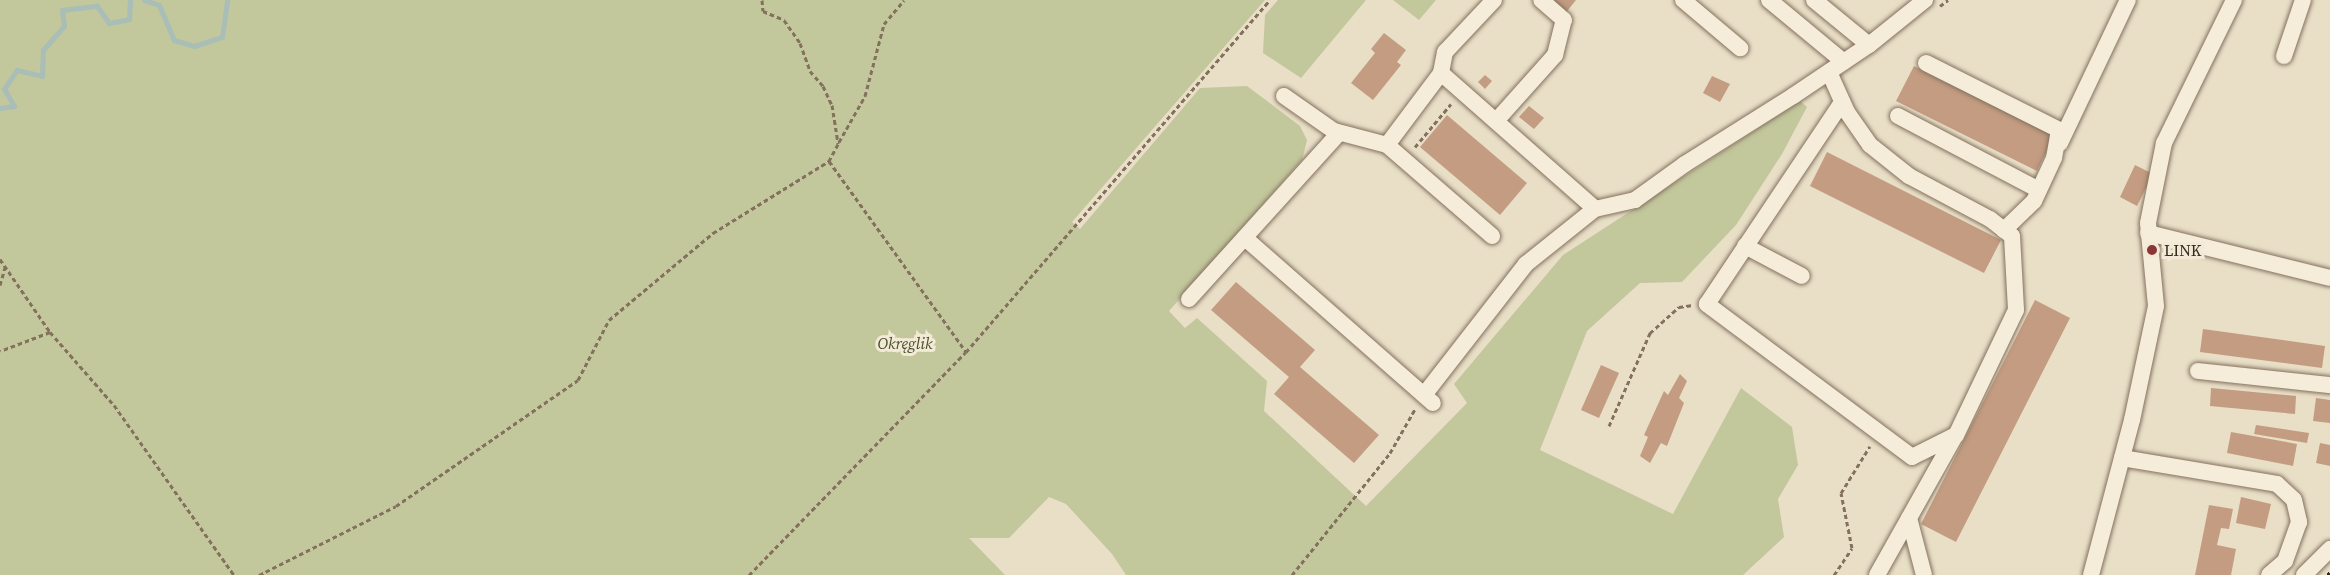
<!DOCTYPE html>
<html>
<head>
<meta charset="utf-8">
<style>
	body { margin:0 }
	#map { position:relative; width:2330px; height:575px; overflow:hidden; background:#e9dfc7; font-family:"Source Serif 4",serif }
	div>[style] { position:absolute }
	.green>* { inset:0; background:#c2c79c }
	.stream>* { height:5px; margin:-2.5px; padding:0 2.5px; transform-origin:2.5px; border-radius:2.5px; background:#a8beb7 }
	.building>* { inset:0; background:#c39c81 }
	.path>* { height:3px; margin-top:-1.5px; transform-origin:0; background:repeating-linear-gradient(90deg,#83715e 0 4.5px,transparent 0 7.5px) }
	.roads { filter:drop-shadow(0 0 2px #83715e) drop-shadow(0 0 2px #83715e) }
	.minor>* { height:16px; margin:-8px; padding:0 8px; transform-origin:8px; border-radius:8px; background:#f5ecd9 }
	.rail>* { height:4.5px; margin-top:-2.25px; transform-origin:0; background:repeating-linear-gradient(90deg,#352a20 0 10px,transparent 0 20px) }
	.dots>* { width:16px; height:16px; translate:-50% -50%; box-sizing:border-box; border:3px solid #f2e9d6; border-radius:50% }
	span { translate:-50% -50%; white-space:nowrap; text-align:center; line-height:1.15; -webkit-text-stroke:6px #f2e9d6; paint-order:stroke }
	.poi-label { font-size:16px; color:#352a20 }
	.left { translate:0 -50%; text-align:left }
	.park-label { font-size:16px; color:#464f29; font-style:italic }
</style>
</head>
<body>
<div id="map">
	<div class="green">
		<i style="clip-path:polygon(0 0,1265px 0,1072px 222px,1080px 229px,1200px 88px,1247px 86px,1300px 126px,1307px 140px,1302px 160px,1169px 311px,1185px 328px,1197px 318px,1267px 381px,1264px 411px,1366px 506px,1467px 403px,1454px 384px,1563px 255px,1800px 101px,1807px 107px,1782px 154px,1736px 225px,1682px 282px,1640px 283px,1587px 331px,1540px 450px,1673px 514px,1741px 388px,1792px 427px,1798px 465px,1778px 499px,1784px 537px,1743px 575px,1126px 575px,1112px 554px,1066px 504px,1049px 497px,1009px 538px,969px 538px,1005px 575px,0 575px)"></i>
		<i style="clip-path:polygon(1278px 0,1366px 0,1301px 78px,1263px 53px,1265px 15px)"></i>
		<i style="clip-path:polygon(1393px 0,1436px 0,1419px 20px)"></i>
	</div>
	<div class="stream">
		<i style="left:144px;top:0;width:16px;rotate:18deg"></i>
		<i style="left:159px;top:5px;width:38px;rotate:67deg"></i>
		<i style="left:174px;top:40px;width:21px;rotate:17deg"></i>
		<i style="left:194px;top:46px;width:29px;rotate:-18deg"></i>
		<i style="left:222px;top:37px;width:37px;rotate:-82deg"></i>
		<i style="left:0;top:108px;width:14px;rotate:-8deg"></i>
		<i style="left:14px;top:106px;width:20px;rotate:-120deg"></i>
		<i style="left:4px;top:89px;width:23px;rotate:-56deg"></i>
		<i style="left:17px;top:70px;width:26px;rotate:13deg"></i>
		<i style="left:42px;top:76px;width:26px;rotate:-88deg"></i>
		<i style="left:43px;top:50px;width:32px;rotate:-49deg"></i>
		<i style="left:64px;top:26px;width:16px;rotate:-97deg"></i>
		<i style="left:62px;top:10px;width:35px;rotate:-7deg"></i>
		<i style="left:97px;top:6px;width:21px;rotate:55deg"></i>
		<i style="left:109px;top:23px;width:20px;rotate:-11deg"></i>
		<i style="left:129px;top:19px;width:19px;rotate:-87deg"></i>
	</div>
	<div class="building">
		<i style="clip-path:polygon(1547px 0,1576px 0,1564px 15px)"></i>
		<i style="clip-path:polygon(1384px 33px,1406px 50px,1397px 62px,1401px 65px,1373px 100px,1351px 83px,1375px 53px,1371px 49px)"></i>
		<i style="clip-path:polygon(1914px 66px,2054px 136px,2037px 171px,1896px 101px)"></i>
		<i style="clip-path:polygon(1485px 75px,1492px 81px,1485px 89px,1478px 82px)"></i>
		<i style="clip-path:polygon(1712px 76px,1730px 84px,1720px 102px,1703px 93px)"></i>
		<i style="clip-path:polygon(1529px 106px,1544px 118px,1534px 129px,1519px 117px)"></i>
		<i style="clip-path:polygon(1447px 115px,1527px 183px,1500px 215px,1420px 147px)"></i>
		<i style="clip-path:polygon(1827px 152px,2001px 240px,1984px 273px,1810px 186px)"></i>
		<i style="clip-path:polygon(2135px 165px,2153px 174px,2137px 206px,2120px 197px)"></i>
		<i style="clip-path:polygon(1236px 282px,1315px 350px,1300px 367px,1379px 435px,1354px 463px,1274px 394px,1289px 377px,1211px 310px)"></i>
		<i style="clip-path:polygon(2035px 300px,2070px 318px,1956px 542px,1921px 524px)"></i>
		<i style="clip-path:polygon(2203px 329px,2325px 346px,2322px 368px,2200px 352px)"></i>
		<i style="clip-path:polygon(1601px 365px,1619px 373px,1599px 418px,1581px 410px)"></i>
		<i style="clip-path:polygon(1680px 374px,1687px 381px,1679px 398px,1684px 403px,1667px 446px,1661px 443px,1650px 463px,1640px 456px,1648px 437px,1644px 435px,1664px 391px,1668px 395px)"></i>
		<i style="clip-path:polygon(2211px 388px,2296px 396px,2295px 414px,2210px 406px)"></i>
		<i style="clip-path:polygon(2316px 398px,2330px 400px,2330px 423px,2313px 421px)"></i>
		<i style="clip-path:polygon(2256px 425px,2309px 433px,2307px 443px,2254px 434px)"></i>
		<i style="clip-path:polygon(2231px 432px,2297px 444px,2293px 466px,2227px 453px)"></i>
		<i style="clip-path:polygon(2320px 443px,2330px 445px,2330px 466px,2316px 463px)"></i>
		<i style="clip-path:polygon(2241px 497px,2271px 504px,2265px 529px,2236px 523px)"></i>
		<i style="clip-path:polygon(2209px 505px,2233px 509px,2229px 529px,2221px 528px,2217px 545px,2236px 549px,2231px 575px,2195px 575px)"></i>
	</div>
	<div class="path">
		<i style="left:762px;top:0;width:11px;rotate:85deg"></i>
		<i style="left:763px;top:11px;width:23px;rotate:23deg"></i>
		<i style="left:784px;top:20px;width:28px;rotate:55deg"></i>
		<i style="left:800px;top:43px;width:30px;rotate:70deg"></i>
		<i style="left:810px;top:71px;width:20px;rotate:49deg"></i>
		<i style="left:823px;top:86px;width:21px;rotate:65deg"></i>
		<i style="left:832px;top:105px;width:39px;rotate:81deg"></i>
		<i style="left:838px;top:144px;width:19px;rotate:118deg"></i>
		<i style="left:829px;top:161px;width:235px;rotate:54.3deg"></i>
		<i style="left:1940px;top:6px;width:10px;rotate:-37deg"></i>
		<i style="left:839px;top:142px;width:53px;rotate:-60.5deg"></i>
		<i style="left:865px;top:96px;width:74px;rotate:-75.2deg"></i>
		<i style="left:884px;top:24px;width:31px;rotate:-50deg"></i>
		<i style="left:1415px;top:147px;width:56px;rotate:-50.1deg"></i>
		<i style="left:0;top:259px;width:88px;rotate:55.6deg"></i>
		<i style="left:50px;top:332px;width:53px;rotate:159.2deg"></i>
		<i style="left:0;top:285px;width:19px;rotate:-74deg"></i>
		<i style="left:50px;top:332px;width:97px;rotate:48.8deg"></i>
		<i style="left:114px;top:405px;width:208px;rotate:54.8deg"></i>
		<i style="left:1609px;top:426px;width:102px;rotate:-66.2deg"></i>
		<i style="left:1650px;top:333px;width:39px;rotate:-42deg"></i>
		<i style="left:1679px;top:307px;width:14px;rotate:-8deg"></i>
		<i style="left:259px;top:575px;width:153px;rotate:-26.7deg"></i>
		<i style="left:396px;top:506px;width:221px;rotate:-34.7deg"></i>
		<i style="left:578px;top:380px;width:68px;rotate:-62.7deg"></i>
		<i style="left:609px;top:320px;width:136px;rotate:-39.9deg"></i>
		<i style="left:713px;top:233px;width:137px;rotate:-31.8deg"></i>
		<i style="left:749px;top:575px;width:311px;rotate:-45.8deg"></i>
		<i style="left:966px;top:352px;width:465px;rotate:-49.2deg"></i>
		<i style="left:1292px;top:575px;width:156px;rotate:-51.2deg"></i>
		<i style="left:1390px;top:453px;width:51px;rotate:-60.4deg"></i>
		<i style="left:1834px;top:575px;width:32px;rotate:-56deg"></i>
		<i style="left:1852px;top:548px;width:56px;rotate:-101.3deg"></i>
		<i style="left:1841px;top:493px;width:55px;rotate:-58.3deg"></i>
	</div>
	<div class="roads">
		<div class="minor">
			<i style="left:1494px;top:0;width:71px;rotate:133.3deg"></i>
			<i style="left:1445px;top:52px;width:21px;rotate:101deg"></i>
			<i style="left:1441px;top:73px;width:205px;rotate:41.4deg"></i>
			<i style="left:1595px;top:209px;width:41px;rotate:-12.7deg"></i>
			<i style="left:1635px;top:200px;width:62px;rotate:-35.8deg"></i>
			<i style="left:1685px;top:164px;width:128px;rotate:-32.2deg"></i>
			<i style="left:1793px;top:96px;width:92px;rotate:-33.9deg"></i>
			<i style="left:1869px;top:45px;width:72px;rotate:-38.8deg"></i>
			<i style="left:1683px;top:0;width:75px;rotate:40.1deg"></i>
			<i style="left:1769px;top:0;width:97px;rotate:39.6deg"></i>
			<i style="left:1814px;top:0;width:71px;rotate:39.3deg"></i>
			<i style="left:2284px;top:56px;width:59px;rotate:-71.3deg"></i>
			<i style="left:1926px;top:63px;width:149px;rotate:26.7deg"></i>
			<i style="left:2059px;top:130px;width:28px;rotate:100deg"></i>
			<i style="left:2054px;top:158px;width:47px;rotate:114.9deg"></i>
			<i style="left:2034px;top:201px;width:42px;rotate:136deg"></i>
			<i style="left:1829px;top:72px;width:44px;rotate:65.8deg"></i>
			<i style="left:1847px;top:112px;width:40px;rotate:55.1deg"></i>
			<i style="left:1870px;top:145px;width:50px;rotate:38.5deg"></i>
			<i style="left:1909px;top:176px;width:92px;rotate:28deg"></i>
			<i style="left:1990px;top:219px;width:28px;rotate:38deg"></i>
			<i style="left:2012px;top:236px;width:74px;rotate:86.9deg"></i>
			<i style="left:2016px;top:310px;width:139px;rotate:115.6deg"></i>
			<i style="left:1956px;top:435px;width:49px;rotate:153.4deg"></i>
			<i style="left:1912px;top:457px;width:256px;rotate:-143.3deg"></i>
			<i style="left:1707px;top:304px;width:243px;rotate:-56.2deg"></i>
			<i style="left:1441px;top:73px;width:90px;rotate:126.9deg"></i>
			<i style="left:1387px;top:145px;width:139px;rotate:40.9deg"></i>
			<i style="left:1284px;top:96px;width:61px;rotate:35deg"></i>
			<i style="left:1334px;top:131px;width:55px;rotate:14.8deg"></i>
			<i style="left:1898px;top:116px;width:159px;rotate:27.7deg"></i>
			<i style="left:1496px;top:121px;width:89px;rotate:-48.2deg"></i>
			<i style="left:1555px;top:55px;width:36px;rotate:-76deg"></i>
			<i style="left:1564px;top:20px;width:30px;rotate:-139deg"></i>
			<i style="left:2060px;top:143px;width:158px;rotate:-64.6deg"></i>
			<i style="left:2148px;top:233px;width:187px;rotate:13.9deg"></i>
			<i style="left:1245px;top:238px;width:250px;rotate:41.3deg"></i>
			<i style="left:1745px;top:246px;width:64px;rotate:27.8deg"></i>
			<i style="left:1189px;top:299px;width:224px;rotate:-47.9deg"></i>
			<i style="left:2198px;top:371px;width:133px;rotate:6.1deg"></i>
			<i style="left:1424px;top:395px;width:166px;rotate:-52.1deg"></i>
			<i style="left:1526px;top:264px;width:88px;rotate:-38.6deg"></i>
			<i style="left:2122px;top:458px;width:157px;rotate:9.5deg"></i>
			<i style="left:2277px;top:484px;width:23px;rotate:43deg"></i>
			<i style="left:2294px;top:500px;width:23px;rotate:77deg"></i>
			<i style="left:2299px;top:522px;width:41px;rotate:109.7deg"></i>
			<i style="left:2285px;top:561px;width:21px;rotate:139deg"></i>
			<i style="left:1909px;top:518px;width:59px;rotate:75.3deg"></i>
			<i style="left:1877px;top:575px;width:159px;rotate:-60.7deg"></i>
			<i style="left:2091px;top:575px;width:160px;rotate:-75.2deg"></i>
			<i style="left:2132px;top:420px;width:116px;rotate:-78.1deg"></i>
			<i style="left:2156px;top:306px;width:83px;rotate:-95.5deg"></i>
			<i style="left:2148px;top:223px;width:82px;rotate:-78.7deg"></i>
			<i style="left:2164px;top:143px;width:159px;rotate:-63.9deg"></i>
			<i style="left:2304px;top:575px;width:37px;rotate:-45deg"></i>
		</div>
	</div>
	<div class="rail">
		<i style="left:2328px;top:575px;width:3px;rotate:-45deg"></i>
	</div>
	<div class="dots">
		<i style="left:2152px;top:250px;background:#8c3537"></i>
	</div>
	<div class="poi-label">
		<span class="left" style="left:2164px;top:250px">LINK</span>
	</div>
	<div class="park-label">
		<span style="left:905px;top:343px">Okręglik</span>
	</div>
</div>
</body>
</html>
